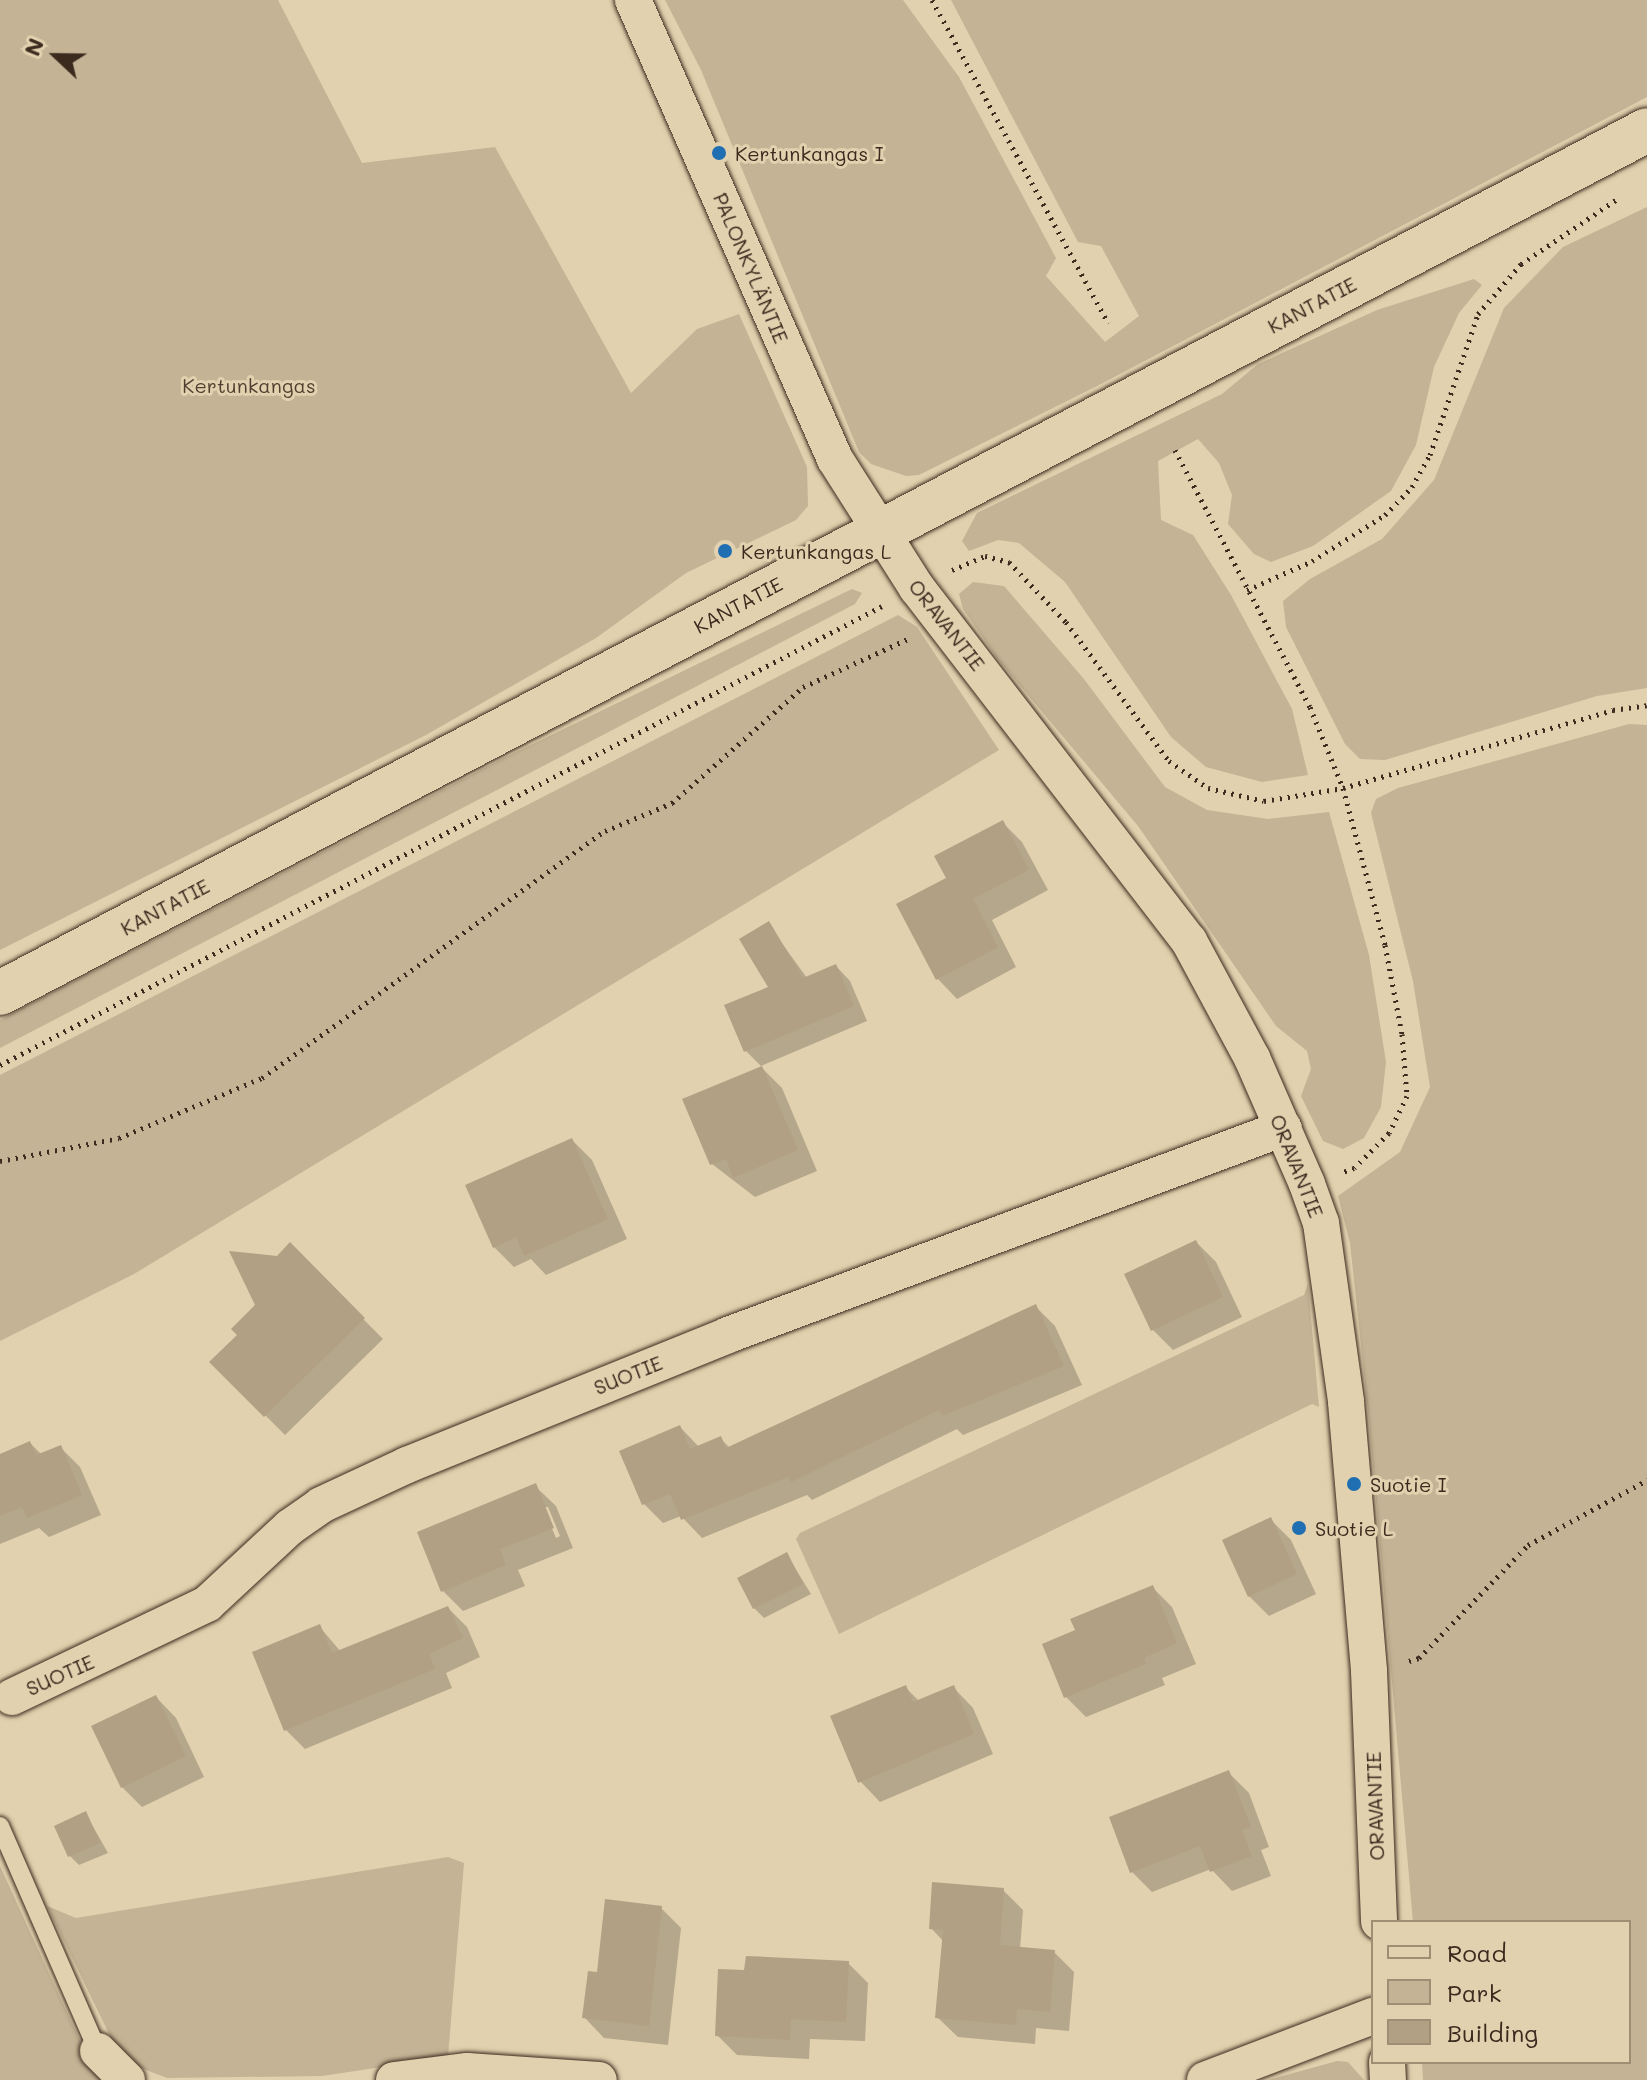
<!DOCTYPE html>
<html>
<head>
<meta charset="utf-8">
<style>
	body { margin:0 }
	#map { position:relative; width:1647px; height:2080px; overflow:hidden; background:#e2d1ae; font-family:Mali,sans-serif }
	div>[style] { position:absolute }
	.green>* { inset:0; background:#c4b394 }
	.shadow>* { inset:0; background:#0003 }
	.building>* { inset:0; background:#b1a084 }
	.path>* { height:5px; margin-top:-2.5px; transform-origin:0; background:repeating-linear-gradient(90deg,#3b2a1e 0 2px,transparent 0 8px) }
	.roads { filter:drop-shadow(0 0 2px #3b2a1e) drop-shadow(0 0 2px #3b2a1e) }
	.service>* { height:18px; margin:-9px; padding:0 9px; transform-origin:9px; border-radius:9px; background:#e2d1ae }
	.minor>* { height:36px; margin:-18px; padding:0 18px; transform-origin:18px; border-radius:18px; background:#e2d1ae }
	.primary>* { height:44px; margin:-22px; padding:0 22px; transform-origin:22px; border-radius:22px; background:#e2d1ae }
	.dots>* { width:22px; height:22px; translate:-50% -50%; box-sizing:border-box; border:4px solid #e2d1ae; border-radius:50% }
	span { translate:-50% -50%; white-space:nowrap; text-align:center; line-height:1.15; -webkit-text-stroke:6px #e2d1ae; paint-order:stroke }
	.poi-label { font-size:20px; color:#3b2a1e }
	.left { translate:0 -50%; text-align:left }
	.street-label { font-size:20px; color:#3b2a1e }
	.park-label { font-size:20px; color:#503f30 }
	.legend { position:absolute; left:1371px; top:1920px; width:260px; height:144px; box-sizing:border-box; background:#e2d1ae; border:2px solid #9f8e74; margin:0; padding:10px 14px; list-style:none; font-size:24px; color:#3b2a1e }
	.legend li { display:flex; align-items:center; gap:16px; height:40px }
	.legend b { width:40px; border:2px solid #9f8e74 }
	.north { position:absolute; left:16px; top:16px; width:80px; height:80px; -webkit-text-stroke:6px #e2d1ae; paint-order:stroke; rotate:292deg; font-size:22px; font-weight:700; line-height:32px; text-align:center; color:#3b2a1e }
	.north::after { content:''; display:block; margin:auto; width:28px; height:36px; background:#3b2a1e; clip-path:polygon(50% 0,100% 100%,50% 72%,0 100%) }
</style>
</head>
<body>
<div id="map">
	<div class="green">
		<i style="clip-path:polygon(0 0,278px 0,362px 163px,495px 147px,631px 393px,697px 329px,739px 314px,807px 467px,808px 506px,796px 520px,686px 573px,596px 638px,426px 735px,0 950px)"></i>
		<i style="clip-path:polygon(665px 0,903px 0,959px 77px,1056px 258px,1046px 276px,1105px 342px,1139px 316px,1101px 246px,1078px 242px,951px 0,1647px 0,1647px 97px,1097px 386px,919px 475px,906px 476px,871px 464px,859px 452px,701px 70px)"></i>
		<i style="clip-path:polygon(1647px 207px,1647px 688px,1597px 696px,1385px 760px,1360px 759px,1345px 744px,1286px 627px,1283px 601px,1310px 579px,1382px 539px,1434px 480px,1504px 308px,1563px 247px)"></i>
		<i style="clip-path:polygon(1474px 279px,1482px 285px,1459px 313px,1434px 367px,1416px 445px,1391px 491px,1313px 546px,1271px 562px,1254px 554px,1228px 524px,1232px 495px,1219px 463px,1198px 439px,1158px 461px,1161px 520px,1193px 535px,1231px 595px,1292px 709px,1308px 775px,1262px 782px,1206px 767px,1171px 737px,1065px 582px,1019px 543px,998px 540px,969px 551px,962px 541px,977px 513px,1222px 394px,1258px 364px,1377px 310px)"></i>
		<i style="clip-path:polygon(973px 582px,1004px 586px,1084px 679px,1165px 787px,1207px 810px,1268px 819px,1329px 812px,1369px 955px,1386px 1062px,1381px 1107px,1364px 1138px,1343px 1149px,1323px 1141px,1301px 1096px,1311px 1069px,1307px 1051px,1276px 1026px,1138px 826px,997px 658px,963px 609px,959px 594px)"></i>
		<i style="clip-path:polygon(852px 589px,862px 593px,855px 604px,0 1048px,0 1020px,502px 759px)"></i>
		<i style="clip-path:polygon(898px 615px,917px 627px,999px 750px,134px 1274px,0 1341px,0 1075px)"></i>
		<i style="clip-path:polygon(1629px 724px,1647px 725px,1647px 2080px,1423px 2080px,1422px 2062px,1629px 2062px,1629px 1922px,1413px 1922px,1369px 1420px,1350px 1243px,1338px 1196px,1400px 1152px,1430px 1087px,1413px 981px,1371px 813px,1376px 799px,1398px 788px)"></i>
		<i style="clip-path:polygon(1308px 1284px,1319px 1407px,1312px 1404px,839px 1634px,796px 1539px,800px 1533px,1304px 1295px)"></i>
		<i style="clip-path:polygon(448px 1857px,464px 1863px,448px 2057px,322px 2076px,167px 2078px,141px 2068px,113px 2042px,47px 1906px,76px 1918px)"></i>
		<i style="clip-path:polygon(0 1866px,86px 2054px,101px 2080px,0 2080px)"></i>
		<i style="clip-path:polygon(1337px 2061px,1348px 2062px,1364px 2080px,1268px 2080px)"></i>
	</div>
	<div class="shadow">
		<i style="clip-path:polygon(1002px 822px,1022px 842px,1048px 890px,992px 920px,1016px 967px,957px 999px,937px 978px,948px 878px)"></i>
		<i style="clip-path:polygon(768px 924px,807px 978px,836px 966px,850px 981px,867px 1021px,761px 1066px,746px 1051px,771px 988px)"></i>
		<i style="clip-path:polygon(762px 1068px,782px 1088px,817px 1171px,755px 1197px,712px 1164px)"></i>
		<i style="clip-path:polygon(572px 1140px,592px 1160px,627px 1239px,546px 1275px,531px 1259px,514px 1267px,494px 1247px)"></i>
		<i style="clip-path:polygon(1196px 1242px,1216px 1262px,1242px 1317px,1173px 1350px,1153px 1330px)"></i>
		<i style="clip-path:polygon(290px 1245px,383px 1339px,285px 1435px,212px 1362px,240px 1335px,278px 1258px)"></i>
		<i style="clip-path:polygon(1036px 1307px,1055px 1326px,1082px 1385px,963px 1435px,957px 1429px,812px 1500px,807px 1495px,702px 1538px,681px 1516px,663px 1523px,644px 1504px,680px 1427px,700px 1448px,721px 1439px,731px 1449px)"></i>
		<i style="clip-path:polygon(30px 1443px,42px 1455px,60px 1447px,80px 1467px,101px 1515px,49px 1537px,39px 1528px,0 1544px,0 1456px)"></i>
		<i style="clip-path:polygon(evenodd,535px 1486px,556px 1506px,573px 1548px,518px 1570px,525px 1586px,463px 1611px,443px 1591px,535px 1486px,543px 1507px,548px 1507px,560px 1536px,556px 1538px,543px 1507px)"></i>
		<i style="clip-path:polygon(1271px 1520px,1291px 1540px,1316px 1594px,1269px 1616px,1249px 1596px)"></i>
		<i style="clip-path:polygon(787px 1555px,811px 1594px,764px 1618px,754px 1608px)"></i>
		<i style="clip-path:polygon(1152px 1587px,1172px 1607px,1196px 1664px,1162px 1678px,1165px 1685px,1086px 1717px,1066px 1697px,1078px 1631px)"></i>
		<i style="clip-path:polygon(448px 1608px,467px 1627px,480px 1657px,446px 1673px,452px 1688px,305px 1749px,286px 1730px,255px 1654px,319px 1626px,341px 1652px)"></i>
		<i style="clip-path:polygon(905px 1687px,920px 1702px,953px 1687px,973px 1708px,993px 1754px,880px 1802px,860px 1781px)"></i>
		<i style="clip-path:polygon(156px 1697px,176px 1718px,204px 1777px,142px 1807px,122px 1787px)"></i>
		<i style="clip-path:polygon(1229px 1773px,1249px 1793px,1269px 1847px,1261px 1850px,1271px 1876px,1232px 1891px,1211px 1869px,1152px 1892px,1132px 1872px)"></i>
		<i style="clip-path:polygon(86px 1814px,108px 1853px,79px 1865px,70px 1856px)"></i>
		<i style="clip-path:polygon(1003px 1890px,1023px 1910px,1020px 1949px,1054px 1952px,1074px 1972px,1069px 2031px,1036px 2028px,1035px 2044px,958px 2037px,937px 2017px,944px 1942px,931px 1928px)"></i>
		<i style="clip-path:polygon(661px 1908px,681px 1928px,668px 2045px,604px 2038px,584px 2017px,599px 1974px)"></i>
		<i style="clip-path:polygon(848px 1963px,868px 1983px,865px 2041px,810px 2039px,809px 2059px,737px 2055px,717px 2035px,746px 1972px)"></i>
	</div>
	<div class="building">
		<i style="clip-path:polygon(1003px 820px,1029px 870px,973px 899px,998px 947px,936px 980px,896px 904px,946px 878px,934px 856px)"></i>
		<i style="clip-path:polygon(769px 921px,803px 978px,836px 964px,854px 1006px,744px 1052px,724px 1005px,768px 987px,739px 939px)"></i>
		<i style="clip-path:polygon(762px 1066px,798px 1150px,733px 1178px,726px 1159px,710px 1165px,682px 1099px)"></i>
		<i style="clip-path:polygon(572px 1138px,608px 1219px,524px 1256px,516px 1237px,493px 1248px,465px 1185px)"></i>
		<i style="clip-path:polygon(1196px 1240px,1223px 1297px,1151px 1331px,1124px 1274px)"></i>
		<i style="clip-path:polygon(290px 1242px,365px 1318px,264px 1417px,209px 1362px,237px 1335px,231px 1329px,255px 1305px,229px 1251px,277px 1256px)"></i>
		<i style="clip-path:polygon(1036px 1304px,1064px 1366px,942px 1416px,939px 1410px,791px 1482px,788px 1477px,681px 1520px,670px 1494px,642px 1505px,619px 1451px,680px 1425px,690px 1449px,721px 1436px,726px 1448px)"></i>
		<i style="clip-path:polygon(30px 1441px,36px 1455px,61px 1445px,82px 1495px,27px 1518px,22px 1507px,0 1516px,0 1454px)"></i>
		<i style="clip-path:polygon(536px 1483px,554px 1528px,500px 1549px,506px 1565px,441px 1592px,417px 1532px)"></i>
		<i style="clip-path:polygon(1271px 1517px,1297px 1574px,1248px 1597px,1222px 1540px)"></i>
		<i style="clip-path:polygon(787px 1552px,803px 1584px,753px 1609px,737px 1578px)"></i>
		<i style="clip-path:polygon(1153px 1585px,1177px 1643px,1144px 1658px,1146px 1664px,1064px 1698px,1042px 1644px,1075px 1630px,1070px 1619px)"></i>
		<i style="clip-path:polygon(448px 1606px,463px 1638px,429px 1654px,435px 1669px,284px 1731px,252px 1652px,320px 1624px,332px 1653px)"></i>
		<i style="clip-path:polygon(906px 1685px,913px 1702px,954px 1685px,974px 1734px,858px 1783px,830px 1716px)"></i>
		<i style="clip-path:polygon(156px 1695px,186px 1756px,121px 1788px,91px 1726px)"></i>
		<i style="clip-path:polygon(1229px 1770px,1251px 1827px,1242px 1830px,1252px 1856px,1210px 1872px,1200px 1846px,1130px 1873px,1109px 1817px)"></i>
		<i style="clip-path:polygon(86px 1811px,100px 1843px,68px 1857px,54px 1826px)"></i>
		<i style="clip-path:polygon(932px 1882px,1004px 1888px,1000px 1945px,1055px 1950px,1050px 2012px,1017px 2009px,1016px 2025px,935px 2018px,943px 1930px,929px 1929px)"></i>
		<i style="clip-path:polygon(605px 1899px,662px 1906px,649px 2026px,582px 2018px,588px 1971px,597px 1972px)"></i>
		<i style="clip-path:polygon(746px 1956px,849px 1961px,846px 2022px,791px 2019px,790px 2040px,715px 2036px,718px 1969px,744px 1970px)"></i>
	</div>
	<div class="path">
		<i style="left:932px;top:0;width:368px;rotate:61.4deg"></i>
		<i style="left:1175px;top:450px;width:290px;rotate:62.3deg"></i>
		<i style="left:1310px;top:707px;width:87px;rotate:67.8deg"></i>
		<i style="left:1343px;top:788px;width:163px;rotate:75deg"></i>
		<i style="left:1385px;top:945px;width:91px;rotate:79.2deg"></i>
		<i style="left:1402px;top:1034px;width:62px;rotate:85.4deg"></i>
		<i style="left:1407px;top:1096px;width:41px;rotate:115.9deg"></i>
		<i style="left:1389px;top:1133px;width:49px;rotate:135deg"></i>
		<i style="left:1354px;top:1168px;width:12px;rotate:160deg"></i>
		<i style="left:952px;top:570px;width:36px;rotate:-23deg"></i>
		<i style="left:985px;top:556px;width:25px;rotate:14deg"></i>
		<i style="left:1009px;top:562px;width:83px;rotate:46.5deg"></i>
		<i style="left:1066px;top:622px;width:173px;rotate:53.5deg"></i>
		<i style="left:1169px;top:761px;width:47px;rotate:34.7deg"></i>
		<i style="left:1208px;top:788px;width:57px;rotate:13.1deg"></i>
		<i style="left:1264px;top:801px;width:80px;rotate:-9.3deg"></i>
		<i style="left:1343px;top:788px;width:281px;rotate:-16.1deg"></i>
		<i style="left:1613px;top:710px;width:34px;rotate:-8deg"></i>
		<i style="left:1247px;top:590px;width:71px;rotate:-24deg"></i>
		<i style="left:1312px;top:561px;width:86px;rotate:-32.2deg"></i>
		<i style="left:1385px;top:515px;width:39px;rotate:-46deg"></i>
		<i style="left:1412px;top:487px;width:37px;rotate:-61deg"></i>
		<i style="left:1430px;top:455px;width:149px;rotate:-71.2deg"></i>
		<i style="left:1478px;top:314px;width:66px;rotate:-49.3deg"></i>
		<i style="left:1521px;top:264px;width:115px;rotate:-34deg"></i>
		<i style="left:0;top:1065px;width:994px;rotate:-27.49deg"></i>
		<i style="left:0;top:1161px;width:121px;rotate:-10.9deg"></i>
		<i style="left:119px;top:1138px;width:155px;rotate:-22.8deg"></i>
		<i style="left:262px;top:1078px;width:423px;rotate:-35.8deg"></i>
		<i style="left:605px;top:831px;width:73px;rotate:-22.7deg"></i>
		<i style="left:672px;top:803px;width:175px;rotate:-41.5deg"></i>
		<i style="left:803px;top:687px;width:115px;rotate:-24.6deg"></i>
		<i style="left:1409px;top:1661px;width:10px;rotate:-17deg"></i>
		<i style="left:1419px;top:1658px;width:157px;rotate:-46deg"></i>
		<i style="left:1528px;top:1545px;width:136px;rotate:-28.6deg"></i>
	</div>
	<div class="roads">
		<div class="service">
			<i style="left:0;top:1826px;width:245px;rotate:66.5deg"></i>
		</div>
		<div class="minor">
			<i style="left:633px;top:0;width:501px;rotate:66.25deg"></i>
			<i style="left:835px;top:459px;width:153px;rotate:57.6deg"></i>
			<i style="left:917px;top:588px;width:446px;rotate:52.4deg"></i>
			<i style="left:1189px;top:941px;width:133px;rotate:61.7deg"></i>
			<i style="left:1252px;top:1058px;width:137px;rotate:66.4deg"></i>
			<i style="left:1307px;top:1184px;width:41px;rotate:70.3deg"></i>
			<i style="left:1321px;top:1223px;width:181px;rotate:82deg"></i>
			<i style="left:1346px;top:1402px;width:270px;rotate:85.1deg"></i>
			<i style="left:1369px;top:1671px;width:251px;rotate:87.7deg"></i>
			<i style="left:12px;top:1697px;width:216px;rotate:-25.5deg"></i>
			<i style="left:207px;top:1604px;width:113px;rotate:-42.9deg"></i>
			<i style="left:290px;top:1527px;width:38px;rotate:-35deg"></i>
			<i style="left:321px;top:1505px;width:95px;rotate:-24.9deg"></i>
			<i style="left:407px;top:1465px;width:346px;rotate:-22deg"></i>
			<i style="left:728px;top:1335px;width:593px;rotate:-20.42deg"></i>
			<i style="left:98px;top:2051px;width:41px;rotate:45deg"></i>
			<i style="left:1387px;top:2062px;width:18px;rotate:87deg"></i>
			<i style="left:394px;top:2080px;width:74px;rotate:-7deg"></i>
			<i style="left:467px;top:2071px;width:132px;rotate:3.9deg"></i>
			<i style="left:1205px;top:2080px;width:180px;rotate:-20.9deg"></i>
		</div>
		<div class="primary">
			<i style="left:0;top:993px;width:1859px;rotate:-27.65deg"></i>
		</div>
	</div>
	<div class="dots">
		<i style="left:719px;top:153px;background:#1f6fb2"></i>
		<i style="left:725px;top:551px;background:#1f6fb2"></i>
		<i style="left:1354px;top:1484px;background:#1f6fb2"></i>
		<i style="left:1299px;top:1528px;background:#1f6fb2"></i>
	</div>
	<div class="poi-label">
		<span class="left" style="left:735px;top:153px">Kertunkangas I</span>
		<span class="left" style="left:741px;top:551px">Kertunkangas L</span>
		<span class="left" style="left:1370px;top:1484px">Suotie I</span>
		<span class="left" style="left:1315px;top:1528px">Suotie L</span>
	</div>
	<div class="street-label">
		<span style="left:751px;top:268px;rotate:67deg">PALONKYLÄNTIE</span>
		<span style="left:1312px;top:305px;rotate:-28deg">KANTATIE</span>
		<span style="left:738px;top:605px;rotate:-28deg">KANTATIE</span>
		<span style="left:947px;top:625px;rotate:52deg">ORAVANTIE</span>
		<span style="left:165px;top:907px;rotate:-28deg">KANTATIE</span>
		<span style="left:1297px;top:1166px;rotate:68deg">ORAVANTIE</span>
		<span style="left:628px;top:1375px;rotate:-22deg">SUOTIE</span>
		<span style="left:60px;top:1675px;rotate:-24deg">SUOTIE</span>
		<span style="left:1375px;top:1806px;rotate:-92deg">ORAVANTIE</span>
	</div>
	<div class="park-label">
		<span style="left:249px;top:385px">Kertunkangas</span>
	</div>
	<ul class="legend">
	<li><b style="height:10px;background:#e2d1ae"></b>Road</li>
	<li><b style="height:22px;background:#c4b394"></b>Park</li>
	<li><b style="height:22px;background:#b1a084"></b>Building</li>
	</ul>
	<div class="north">N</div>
</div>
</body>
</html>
